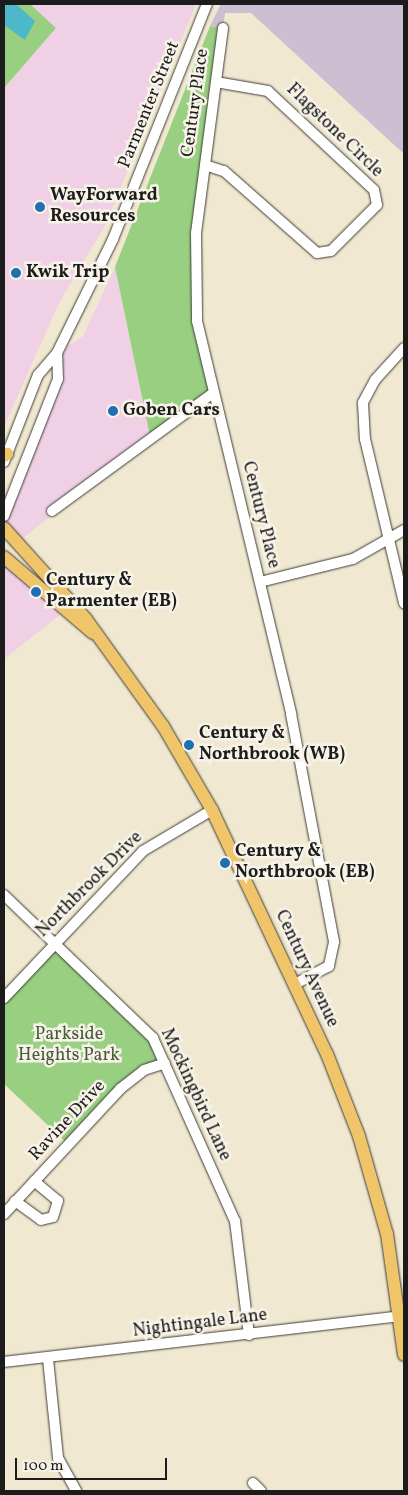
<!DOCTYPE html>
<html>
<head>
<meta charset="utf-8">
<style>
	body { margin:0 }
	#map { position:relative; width:408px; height:1495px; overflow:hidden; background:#f0e8d0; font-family:Vollkorn,serif }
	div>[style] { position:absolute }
	.built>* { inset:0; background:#f0d0e5 }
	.industrial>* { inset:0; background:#cebed2 }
	.green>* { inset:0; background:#98cf81 }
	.water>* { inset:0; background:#4db9c8 }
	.roads { filter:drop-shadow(0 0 1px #3c3b37) drop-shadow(0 0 1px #3c3b37) }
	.minor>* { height:10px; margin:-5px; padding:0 5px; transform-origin:5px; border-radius:5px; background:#fff }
	.major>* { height:12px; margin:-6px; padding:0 6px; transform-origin:6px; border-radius:6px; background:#f0c469 }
	.dots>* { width:14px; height:14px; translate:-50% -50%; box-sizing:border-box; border:2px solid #f7f3e8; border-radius:50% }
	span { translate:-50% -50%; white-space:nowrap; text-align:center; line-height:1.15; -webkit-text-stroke:5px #f7f3e8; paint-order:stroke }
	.street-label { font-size:18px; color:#1c1c1c }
	.poi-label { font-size:18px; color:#1c1c1c; font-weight:700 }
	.left { translate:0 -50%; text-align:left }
	.park-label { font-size:18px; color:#475b3f }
	.frame { position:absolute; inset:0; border:5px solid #1c1c1c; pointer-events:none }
	.scale { position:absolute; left:15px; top:1458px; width:152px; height:22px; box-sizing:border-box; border:2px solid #1c1c1c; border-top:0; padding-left:6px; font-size:15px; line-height:18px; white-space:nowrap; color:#1c1c1c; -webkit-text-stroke:4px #f7f3e8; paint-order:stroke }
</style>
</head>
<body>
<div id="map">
	<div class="built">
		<i style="clip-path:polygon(30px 4px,196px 4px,106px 224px,59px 303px,4px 427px,4px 88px,56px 28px)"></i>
		<i style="clip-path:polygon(115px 267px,150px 436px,18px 542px,4px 528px,4px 516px,58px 379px,57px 353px,83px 336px)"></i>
		<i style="clip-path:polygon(4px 557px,65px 611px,4px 659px)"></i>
	</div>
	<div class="industrial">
		<i style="clip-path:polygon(221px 4px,404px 4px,404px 154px,251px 13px,225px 13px,223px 28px,210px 26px)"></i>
	</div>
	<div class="green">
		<i style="clip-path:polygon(4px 4px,30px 4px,56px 28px,4px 88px)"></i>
		<i style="clip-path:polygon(210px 26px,223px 28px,195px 277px,212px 394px,150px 436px,115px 267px)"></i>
		<i style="clip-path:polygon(54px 944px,151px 1035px,165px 1063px,144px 1070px,68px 1144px,4px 1084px,4px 998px)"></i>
	</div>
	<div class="water">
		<i style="clip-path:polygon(4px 4px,16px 4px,35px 21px,25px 40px,4px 25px)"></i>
	</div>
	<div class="roads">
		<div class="minor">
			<i style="left:223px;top:28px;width:207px;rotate:97.5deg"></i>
			<i style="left:196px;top:233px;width:88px;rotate:89.3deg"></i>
			<i style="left:197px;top:321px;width:404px;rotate:76.5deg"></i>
			<i style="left:291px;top:714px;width:232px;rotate:79.3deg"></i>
			<i style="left:334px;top:942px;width:25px;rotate:102deg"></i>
			<i style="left:329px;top:966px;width:40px;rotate:152deg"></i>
			<i style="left:205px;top:165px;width:20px;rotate:18deg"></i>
			<i style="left:224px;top:171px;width:124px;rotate:41.4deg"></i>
			<i style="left:317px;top:253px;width:14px;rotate:-8deg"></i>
			<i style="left:331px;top:251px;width:65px;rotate:-45deg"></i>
			<i style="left:377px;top:205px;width:15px;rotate:-101deg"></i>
			<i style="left:374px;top:190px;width:145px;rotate:-137deg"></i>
			<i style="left:268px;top:91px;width:53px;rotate:-170.2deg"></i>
			<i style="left:404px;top:348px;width:43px;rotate:132.2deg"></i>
			<i style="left:375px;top:380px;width:26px;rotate:118deg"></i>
			<i style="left:363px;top:403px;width:36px;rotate:87deg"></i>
			<i style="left:365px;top:439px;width:169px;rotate:76.6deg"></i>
			<i style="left:4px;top:462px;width:93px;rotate:-68.7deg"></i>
			<i style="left:38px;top:375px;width:29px;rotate:-49deg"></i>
			<i style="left:57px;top:353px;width:127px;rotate:-63.8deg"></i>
			<i style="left:113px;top:239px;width:253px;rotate:-68.2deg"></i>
			<i style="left:52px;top:511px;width:198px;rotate:-36.2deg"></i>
			<i style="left:4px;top:516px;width:147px;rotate:-68.5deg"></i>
			<i style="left:58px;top:379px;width:26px;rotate:-92deg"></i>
			<i style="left:260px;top:582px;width:96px;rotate:-13.9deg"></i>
			<i style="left:353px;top:559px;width:59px;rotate:-29.6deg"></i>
			<i style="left:4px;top:895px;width:207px;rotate:43.8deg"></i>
			<i style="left:153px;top:1038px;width:201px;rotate:65.9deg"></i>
			<i style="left:235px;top:1221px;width:115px;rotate:83deg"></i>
			<i style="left:4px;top:998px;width:202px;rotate:-46.6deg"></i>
			<i style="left:143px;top:851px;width:80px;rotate:-30.7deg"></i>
			<i style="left:15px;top:1201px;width:32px;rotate:36deg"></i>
			<i style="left:41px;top:1220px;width:12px;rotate:-14deg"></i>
			<i style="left:53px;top:1217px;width:17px;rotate:-73deg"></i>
			<i style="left:58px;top:1201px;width:31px;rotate:-140deg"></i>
			<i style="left:4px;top:1214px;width:171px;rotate:-47.1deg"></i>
			<i style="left:120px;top:1089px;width:31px;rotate:-38deg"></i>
			<i style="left:144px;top:1070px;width:22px;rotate:-18deg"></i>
			<i style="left:48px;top:1359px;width:100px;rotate:84.2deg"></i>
			<i style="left:58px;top:1458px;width:38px;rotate:61deg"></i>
			<i style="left:4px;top:1362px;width:403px;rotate:-6.6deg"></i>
			<i style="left:253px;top:1483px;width:11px;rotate:45deg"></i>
		</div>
		<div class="major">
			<i style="left:4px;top:456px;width:4px;rotate:-34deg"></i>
			<i style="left:4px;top:528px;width:122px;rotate:48deg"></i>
			<i style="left:86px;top:619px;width:132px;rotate:54.3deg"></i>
			<i style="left:163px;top:726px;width:97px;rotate:59.7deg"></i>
			<i style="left:212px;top:810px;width:270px;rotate:64.8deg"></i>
			<i style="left:327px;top:1054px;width:88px;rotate:68.7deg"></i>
			<i style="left:359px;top:1136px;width:102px;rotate:74.1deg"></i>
			<i style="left:387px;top:1234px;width:122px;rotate:82deg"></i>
			<i style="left:4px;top:557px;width:117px;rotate:40.5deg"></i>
		</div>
	</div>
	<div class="dots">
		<i style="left:40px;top:207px;background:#1f6fb2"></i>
		<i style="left:16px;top:273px;background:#1f6fb2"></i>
		<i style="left:113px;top:411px;background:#1f6fb2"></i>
		<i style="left:36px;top:592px;background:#1f6fb2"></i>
		<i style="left:189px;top:745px;background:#1f6fb2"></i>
		<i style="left:225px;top:863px;background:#1f6fb2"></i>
	</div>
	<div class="street-label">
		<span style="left:196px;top:103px;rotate:-82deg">Century Place</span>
		<span style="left:150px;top:105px;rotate:-68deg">Parmenter Street</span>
		<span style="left:334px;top:131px;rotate:44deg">Flagstone Circle</span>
		<span style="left:260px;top:515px;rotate:76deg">Century Place</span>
		<span style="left:90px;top:885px;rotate:-45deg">Northbrook Drive</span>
		<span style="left:306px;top:969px;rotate:65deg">Century Avenue</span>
		<span style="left:195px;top:1095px;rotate:65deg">Mockingbird Lane</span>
		<span style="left:68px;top:1121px;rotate:-47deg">Ravine Drive</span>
		<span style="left:200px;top:1324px;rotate:-7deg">Nightingale Lane</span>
	</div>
	<div class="poi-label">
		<span class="left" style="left:50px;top:207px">WayForward<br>Resources</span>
		<span class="left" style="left:26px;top:273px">Kwik Trip</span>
		<span class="left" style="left:123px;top:411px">Goben Cars</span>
		<span class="left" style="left:46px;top:592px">Century &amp;<br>Parmenter (EB)</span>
		<span class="left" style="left:199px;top:745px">Century &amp;<br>Northbrook (WB)</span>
		<span class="left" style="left:235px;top:863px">Century &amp;<br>Northbrook (EB)</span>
	</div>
	<div class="park-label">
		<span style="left:69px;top:1046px">Parkside<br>Heights Park</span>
	</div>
	<div class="frame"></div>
	<div class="scale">100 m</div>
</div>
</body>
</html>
